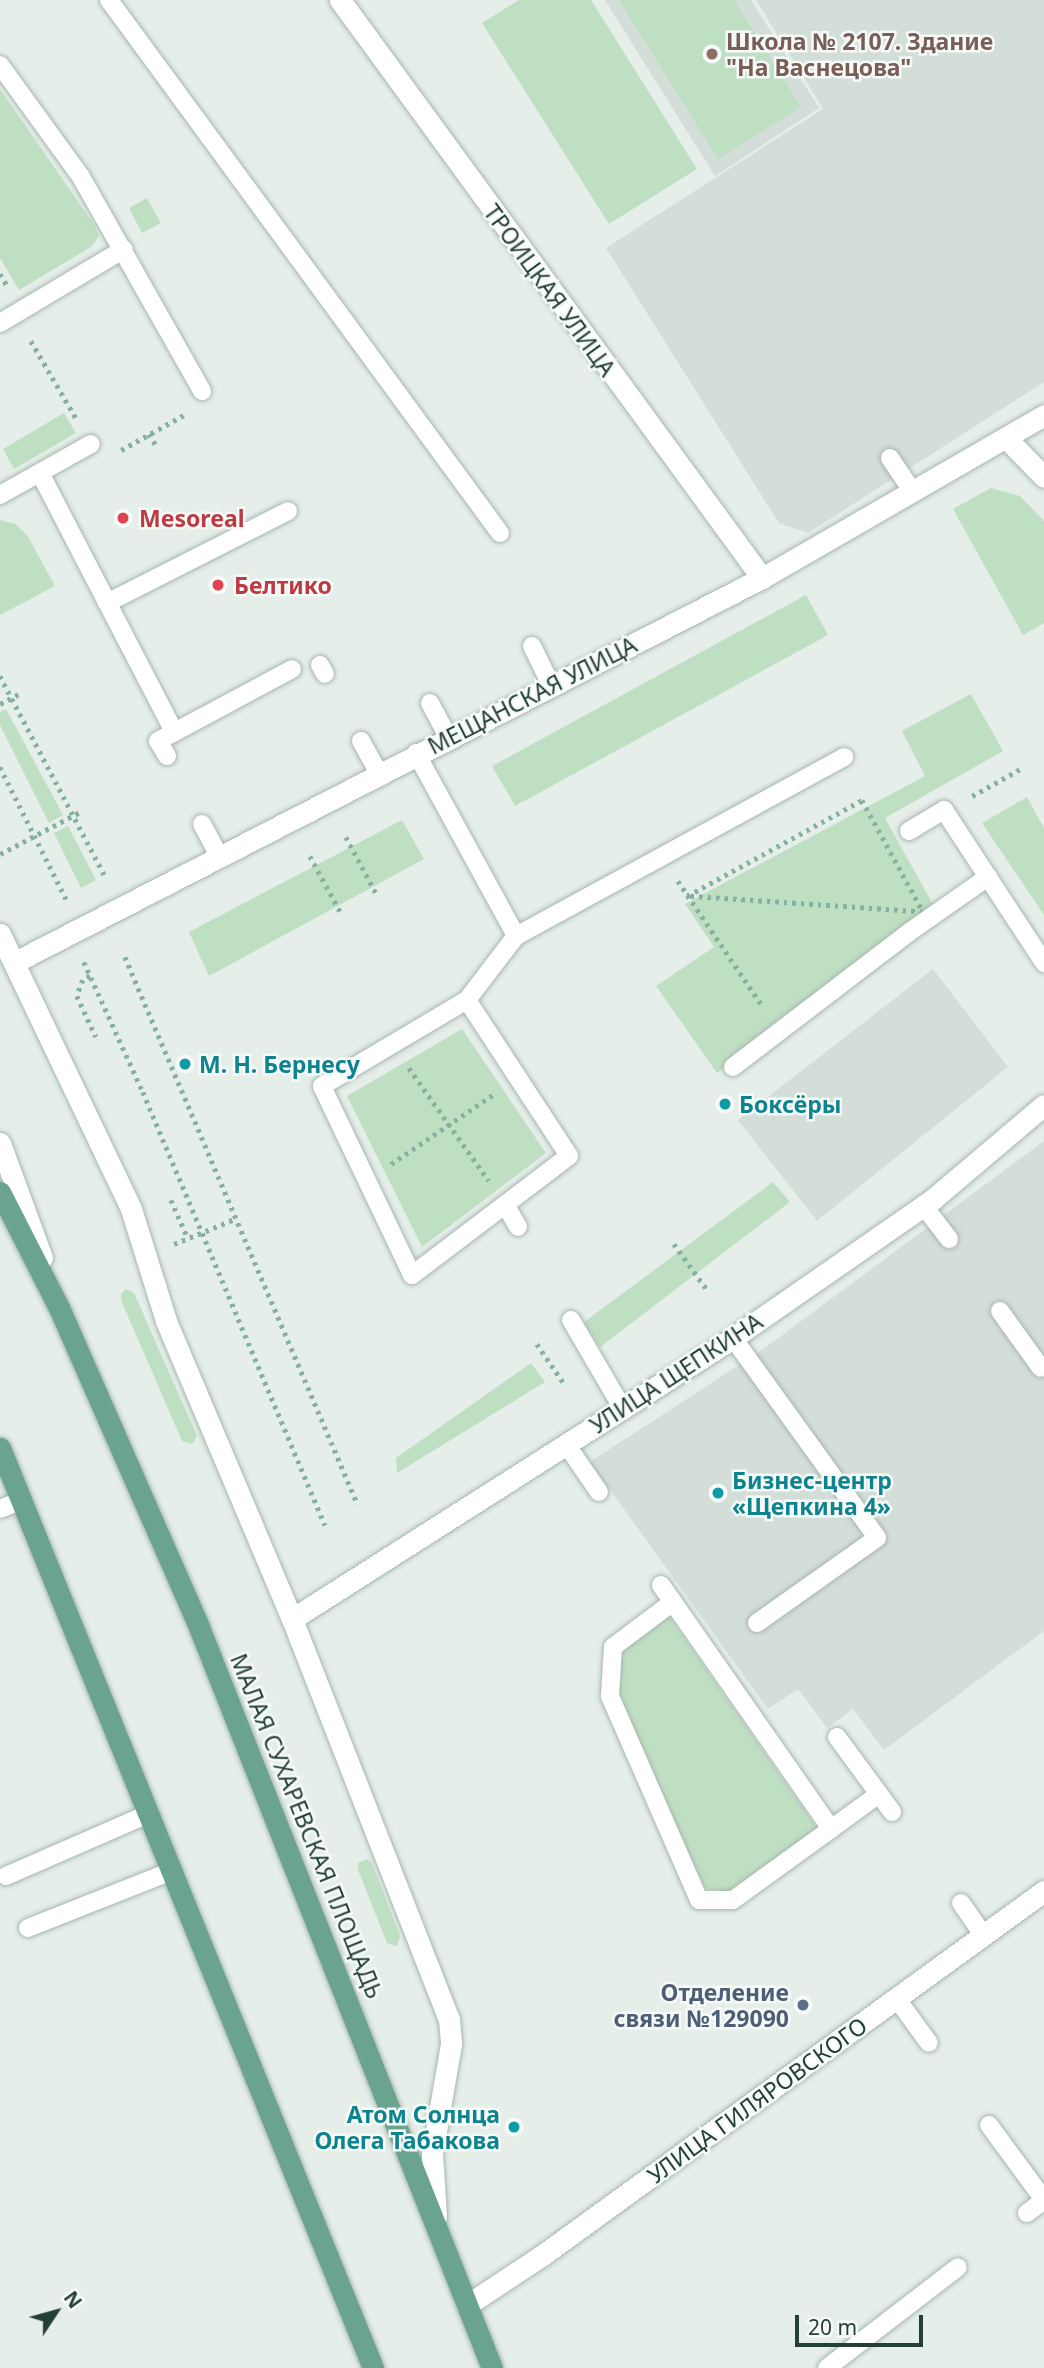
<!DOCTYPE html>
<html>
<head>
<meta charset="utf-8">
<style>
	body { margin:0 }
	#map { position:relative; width:1044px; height:2368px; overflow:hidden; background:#e5eee9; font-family:"Noto Sans",sans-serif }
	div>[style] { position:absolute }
	.built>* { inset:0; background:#d3ded8 }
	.green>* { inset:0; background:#bfdfc3 }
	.path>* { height:4.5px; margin-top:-2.25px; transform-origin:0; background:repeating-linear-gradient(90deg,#86b19f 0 3.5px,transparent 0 8.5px) }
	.roads { filter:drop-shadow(0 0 2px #a7b6af) drop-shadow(0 0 2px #a7b6af) }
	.service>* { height:18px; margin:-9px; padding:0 9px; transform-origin:9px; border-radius:9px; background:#fff }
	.minor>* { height:21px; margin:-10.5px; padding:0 10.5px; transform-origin:10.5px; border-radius:10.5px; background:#fff }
	.tertiary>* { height:21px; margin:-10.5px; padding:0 10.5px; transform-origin:10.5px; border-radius:10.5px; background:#fff }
	.secondary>* { height:21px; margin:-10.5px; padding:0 10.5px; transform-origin:10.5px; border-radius:10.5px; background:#fff }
	.primary>* { height:21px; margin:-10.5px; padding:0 10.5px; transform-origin:10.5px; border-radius:10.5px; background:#6aa38e }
	.dots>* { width:19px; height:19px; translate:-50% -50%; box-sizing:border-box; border:4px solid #f6faf8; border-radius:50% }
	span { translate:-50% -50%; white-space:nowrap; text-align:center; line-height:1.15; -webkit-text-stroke:5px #f6faf8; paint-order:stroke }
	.education-label { font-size:23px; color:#785e54; font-weight:700 }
	.left { translate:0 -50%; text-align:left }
	.street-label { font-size:23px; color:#244035 }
	.health-label { font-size:23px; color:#be3a42; font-weight:700 }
	.culture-label { font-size:23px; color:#0d838f; font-weight:700 }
	.right { translate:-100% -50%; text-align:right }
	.service-label { font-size:23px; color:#4e5e75; font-weight:700 }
	.north { position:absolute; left:21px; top:2277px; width:70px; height:70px; -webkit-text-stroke:5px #f6faf8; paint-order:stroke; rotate:54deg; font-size:19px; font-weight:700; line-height:28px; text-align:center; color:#244035 }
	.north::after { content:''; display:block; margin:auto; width:24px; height:32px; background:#244035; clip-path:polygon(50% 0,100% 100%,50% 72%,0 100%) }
	.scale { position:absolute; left:795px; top:2315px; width:128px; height:32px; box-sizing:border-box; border:4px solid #244035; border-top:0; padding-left:9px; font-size:21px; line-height:24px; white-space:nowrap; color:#244035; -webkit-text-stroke:5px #f6faf8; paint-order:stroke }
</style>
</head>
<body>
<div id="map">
	<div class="built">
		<i style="clip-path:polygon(605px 0,751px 0,819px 108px,715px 176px)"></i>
		<i style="clip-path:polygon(756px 0,1044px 0,1044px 382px,808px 533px,779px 523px,606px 248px,823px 109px)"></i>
		<i style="clip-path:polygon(933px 969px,1008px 1067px,817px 1221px,738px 1120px)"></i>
		<i style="clip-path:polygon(1044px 1141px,1044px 1631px,884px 1750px,853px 1709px,827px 1728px,798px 1689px,768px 1709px,590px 1462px,762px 1350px)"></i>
	</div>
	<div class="green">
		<i style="clip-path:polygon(519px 0,591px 0,697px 169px,609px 224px,482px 23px)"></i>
		<i style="clip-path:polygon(619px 0,734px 0,801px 107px,718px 159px)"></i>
		<i style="clip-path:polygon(0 89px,95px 226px,99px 236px,91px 247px,19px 290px,0 258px)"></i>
		<i style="clip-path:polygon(147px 198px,161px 223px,142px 233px,129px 208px)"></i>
		<i style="clip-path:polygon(64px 413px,76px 433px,14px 469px,3px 449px)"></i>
		<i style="clip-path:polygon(991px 488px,1020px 496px,1044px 521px,1044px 623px,1023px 635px,953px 509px)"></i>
		<i style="clip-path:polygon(0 520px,15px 524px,27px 535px,55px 586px,0 615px)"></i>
		<i style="clip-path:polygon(806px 595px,828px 635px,515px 806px,492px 766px)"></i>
		<i style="clip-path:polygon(971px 694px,1003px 751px,885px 818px,935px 908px,717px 1073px,656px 986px,714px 947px,685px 904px,925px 776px,902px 731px)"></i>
		<i style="clip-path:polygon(6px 709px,63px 815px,49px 823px,0 725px,0 712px)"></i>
		<i style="clip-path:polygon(1027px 797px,1044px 828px,1044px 915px,982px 823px)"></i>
		<i style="clip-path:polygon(402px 820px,424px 859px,209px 976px,189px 932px)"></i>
		<i style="clip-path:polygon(68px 826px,96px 880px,81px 888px,54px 833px)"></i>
		<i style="clip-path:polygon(462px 1029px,546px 1153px,422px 1247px,347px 1096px)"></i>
		<i style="clip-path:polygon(773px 1182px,790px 1202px,600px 1347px,584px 1322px)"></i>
		<i style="clip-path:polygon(126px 1289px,134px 1293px,197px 1436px,192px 1444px,182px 1441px,121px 1300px,121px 1294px)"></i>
		<i style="clip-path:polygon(531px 1363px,545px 1382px,397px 1473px,396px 1458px)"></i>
		<i style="clip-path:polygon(669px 1616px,817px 1828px,733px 1892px,705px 1888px,618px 1696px,621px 1651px)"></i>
		<i style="clip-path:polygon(367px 1859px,372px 1863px,400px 1936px,397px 1946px,387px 1943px,358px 1870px,358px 1863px)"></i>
	</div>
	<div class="path">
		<i style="left:0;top:274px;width:13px;rotate:58deg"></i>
		<i style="left:31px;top:341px;width:89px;rotate:59.7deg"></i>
		<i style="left:149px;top:434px;width:13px;rotate:58deg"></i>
		<i style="left:121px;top:450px;width:72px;rotate:-29.1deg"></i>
		<i style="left:0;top:676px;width:228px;rotate:62.3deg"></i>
		<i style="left:0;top:704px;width:24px;rotate:-28deg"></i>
		<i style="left:0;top:767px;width:148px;rotate:63.4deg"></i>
		<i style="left:972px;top:796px;width:57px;rotate:-29.2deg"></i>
		<i style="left:862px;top:800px;width:128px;rotate:61.4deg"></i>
		<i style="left:923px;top:912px;width:237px;rotate:-176.1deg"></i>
		<i style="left:687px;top:896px;width:200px;rotate:-28.7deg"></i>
		<i style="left:346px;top:837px;width:66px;rotate:61.9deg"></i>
		<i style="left:0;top:854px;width:93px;rotate:-27.7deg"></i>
		<i style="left:310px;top:856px;width:67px;rotate:61.5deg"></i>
		<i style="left:678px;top:881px;width:152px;rotate:56deg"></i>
		<i style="left:125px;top:957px;width:595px;rotate:66.97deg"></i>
		<i style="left:84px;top:962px;width:143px;rotate:65.6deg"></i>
		<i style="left:143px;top:1092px;width:470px;rotate:67.2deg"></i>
		<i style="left:90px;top:976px;width:8px;rotate:150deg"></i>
		<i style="left:83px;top:980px;width:17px;rotate:111deg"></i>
		<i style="left:77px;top:996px;width:45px;rotate:65.1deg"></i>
		<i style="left:409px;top:1068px;width:138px;rotate:54.7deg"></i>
		<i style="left:391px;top:1164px;width:125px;rotate:-34.2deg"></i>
		<i style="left:171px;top:1200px;width:42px;rotate:65.9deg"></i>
		<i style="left:174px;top:1244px;width:68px;rotate:-22.4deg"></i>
		<i style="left:674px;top:1244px;width:58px;rotate:54.1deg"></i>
		<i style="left:537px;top:1344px;width:46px;rotate:55.6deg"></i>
	</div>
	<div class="roads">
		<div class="service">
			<i style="left:109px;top:0;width:661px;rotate:53.74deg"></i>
			<i style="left:0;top:65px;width:138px;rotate:54.1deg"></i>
			<i style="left:81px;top:177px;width:246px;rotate:60.5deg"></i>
			<i style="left:0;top:323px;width:144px;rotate:-30.8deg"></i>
			<i style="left:890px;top:458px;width:40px;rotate:56deg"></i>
			<i style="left:40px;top:473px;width:292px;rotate:62.6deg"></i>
			<i style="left:0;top:495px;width:104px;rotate:-29.3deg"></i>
			<i style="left:107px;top:603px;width:203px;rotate:-26.9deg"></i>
			<i style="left:532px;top:646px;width:43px;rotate:64deg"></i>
			<i style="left:320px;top:665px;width:10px;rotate:61deg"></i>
			<i style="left:430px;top:703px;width:38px;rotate:62deg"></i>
			<i style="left:361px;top:741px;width:37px;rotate:61deg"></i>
			<i style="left:416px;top:753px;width:209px;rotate:61.3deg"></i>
			<i style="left:516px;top:936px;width:374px;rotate:-28.6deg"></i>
			<i style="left:167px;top:756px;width:17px;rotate:-121deg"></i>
			<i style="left:158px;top:741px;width:152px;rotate:-28.2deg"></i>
			<i style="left:202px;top:824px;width:38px;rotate:62deg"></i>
			<i style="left:909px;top:831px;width:41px;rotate:-31deg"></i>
			<i style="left:944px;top:810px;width:183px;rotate:56.8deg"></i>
			<i style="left:467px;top:1000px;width:186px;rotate:56.8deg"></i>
			<i style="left:569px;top:1156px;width:197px;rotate:142.8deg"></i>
			<i style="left:412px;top:1275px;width:209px;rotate:-115.5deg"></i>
			<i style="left:322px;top:1086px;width:169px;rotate:-30.7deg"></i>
			<i style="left:467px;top:1000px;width:81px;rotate:-52.6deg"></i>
			<i style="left:733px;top:1067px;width:220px;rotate:-37.4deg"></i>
			<i style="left:908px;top:933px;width:98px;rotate:-35deg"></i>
			<i style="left:923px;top:1205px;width:43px;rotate:52.6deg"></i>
			<i style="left:506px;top:1206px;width:24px;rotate:60deg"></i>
			<i style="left:1000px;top:1311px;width:70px;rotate:54.3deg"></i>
			<i style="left:571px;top:1320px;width:103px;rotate:59.7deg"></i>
			<i style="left:733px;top:1338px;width:246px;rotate:54.2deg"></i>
			<i style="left:877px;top:1538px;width:147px;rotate:144.7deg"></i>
			<i style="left:566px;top:1444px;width:58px;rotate:55.5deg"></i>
			<i style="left:0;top:1509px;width:24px;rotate:-22deg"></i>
			<i style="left:661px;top:1585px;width:297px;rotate:55.1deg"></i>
			<i style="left:831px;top:1829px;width:121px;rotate:144.1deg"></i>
			<i style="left:733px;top:1900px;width:34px;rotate:180deg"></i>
			<i style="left:699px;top:1900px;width:223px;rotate:-113.6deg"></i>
			<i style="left:610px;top:1696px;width:49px;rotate:-86.5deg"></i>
			<i style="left:613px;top:1647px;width:75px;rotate:-36.9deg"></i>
			<i style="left:837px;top:1737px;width:93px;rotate:53.7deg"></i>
			<i style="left:831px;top:1829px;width:59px;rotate:-36.1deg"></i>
			<i style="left:6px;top:1876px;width:157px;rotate:-23.6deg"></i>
			<i style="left:961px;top:1903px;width:39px;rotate:55deg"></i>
			<i style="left:28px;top:1928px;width:155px;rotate:-21.6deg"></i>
			<i style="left:897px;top:1999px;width:54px;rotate:54deg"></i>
			<i style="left:989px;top:2125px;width:93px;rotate:53.7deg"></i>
			<i style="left:1027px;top:2213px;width:21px;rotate:-37deg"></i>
			<i style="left:827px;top:2368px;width:165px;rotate:-37.6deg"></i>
		</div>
		<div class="minor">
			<i style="left:340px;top:0;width:716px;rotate:53.87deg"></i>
			<i style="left:1006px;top:438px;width:54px;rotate:45.7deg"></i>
			<i style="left:15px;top:962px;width:840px;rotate:-27.21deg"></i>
			<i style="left:762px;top:578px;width:326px;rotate:-30deg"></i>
		</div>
		<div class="tertiary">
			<i style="left:0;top:934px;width:305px;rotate:64.5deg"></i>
			<i style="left:131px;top:1209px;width:117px;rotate:72.6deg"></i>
			<i style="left:166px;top:1321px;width:324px;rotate:67.1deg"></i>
			<i style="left:292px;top:1619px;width:430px;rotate:68.6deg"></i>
			<i style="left:449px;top:2019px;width:25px;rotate:85deg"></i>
			<i style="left:451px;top:2044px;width:112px;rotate:99.8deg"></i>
			<i style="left:432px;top:2154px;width:62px;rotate:86.3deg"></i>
			<i style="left:292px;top:1619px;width:523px;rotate:-32.5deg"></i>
			<i style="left:733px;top:1338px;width:244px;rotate:-34.8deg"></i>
			<i style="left:933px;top:1199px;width:145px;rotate:-40.3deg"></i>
		</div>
		<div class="secondary">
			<i style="left:0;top:1143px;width:122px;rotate:69.9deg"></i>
			<i style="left:467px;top:2305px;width:92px;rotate:-33.5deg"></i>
			<i style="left:544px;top:2254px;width:618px;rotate:-35.98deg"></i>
		</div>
		<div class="primary">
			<i style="left:0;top:1192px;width:132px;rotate:63deg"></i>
			<i style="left:60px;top:1310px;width:346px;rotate:66.3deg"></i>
			<i style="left:199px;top:1627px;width:797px;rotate:68.43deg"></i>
			<i style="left:0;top:1448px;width:993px;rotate:67.93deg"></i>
		</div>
	</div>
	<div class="dots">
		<i style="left:712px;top:54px;background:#8d6e63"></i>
		<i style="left:123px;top:518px;background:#e0444e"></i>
		<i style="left:218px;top:585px;background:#e0444e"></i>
		<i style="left:185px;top:1064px;background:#0f9aa8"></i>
		<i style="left:725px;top:1104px;background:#0f9aa8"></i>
		<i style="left:718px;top:1493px;background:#0f9aa8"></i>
		<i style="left:803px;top:2005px;background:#5c6f8a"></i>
		<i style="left:514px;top:2127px;background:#0f9aa8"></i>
	</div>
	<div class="education-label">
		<span class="left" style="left:726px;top:54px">Школа № 2107. Здание<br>"На Васнецова"</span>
	</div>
	<div class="street-label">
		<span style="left:550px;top:290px;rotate:54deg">ТРОИЦКАЯ УЛИЦА</span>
		<span style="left:532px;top:695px;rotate:-27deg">МЕЩАНСКАЯ УЛИЦА</span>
		<span style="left:676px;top:1373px;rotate:-33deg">УЛИЦА ЩЕПКИНА</span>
		<span style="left:307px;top:1826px;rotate:68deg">МАЛАЯ СУХАРЕВСКАЯ ПЛОЩАДЬ</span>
		<span style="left:757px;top:2100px;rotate:-36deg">УЛИЦА ГИЛЯРОВСКОГО</span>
	</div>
	<div class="health-label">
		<span class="left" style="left:139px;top:518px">Mesoreal</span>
		<span class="left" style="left:234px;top:585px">Белтико</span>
	</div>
	<div class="culture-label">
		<span class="left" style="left:199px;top:1064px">М. Н. Бернесу</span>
		<span class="left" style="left:739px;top:1104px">Боксёры</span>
		<span class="left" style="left:732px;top:1493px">Бизнес-центр<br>«Щепкина 4»</span>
		<span class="right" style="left:500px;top:2127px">Атом Солнца<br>Олега Табакова</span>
	</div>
	<div class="service-label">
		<span class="right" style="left:789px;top:2005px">Отделение<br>связи №129090</span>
	</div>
	<div class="north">N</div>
	<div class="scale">20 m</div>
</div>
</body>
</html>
